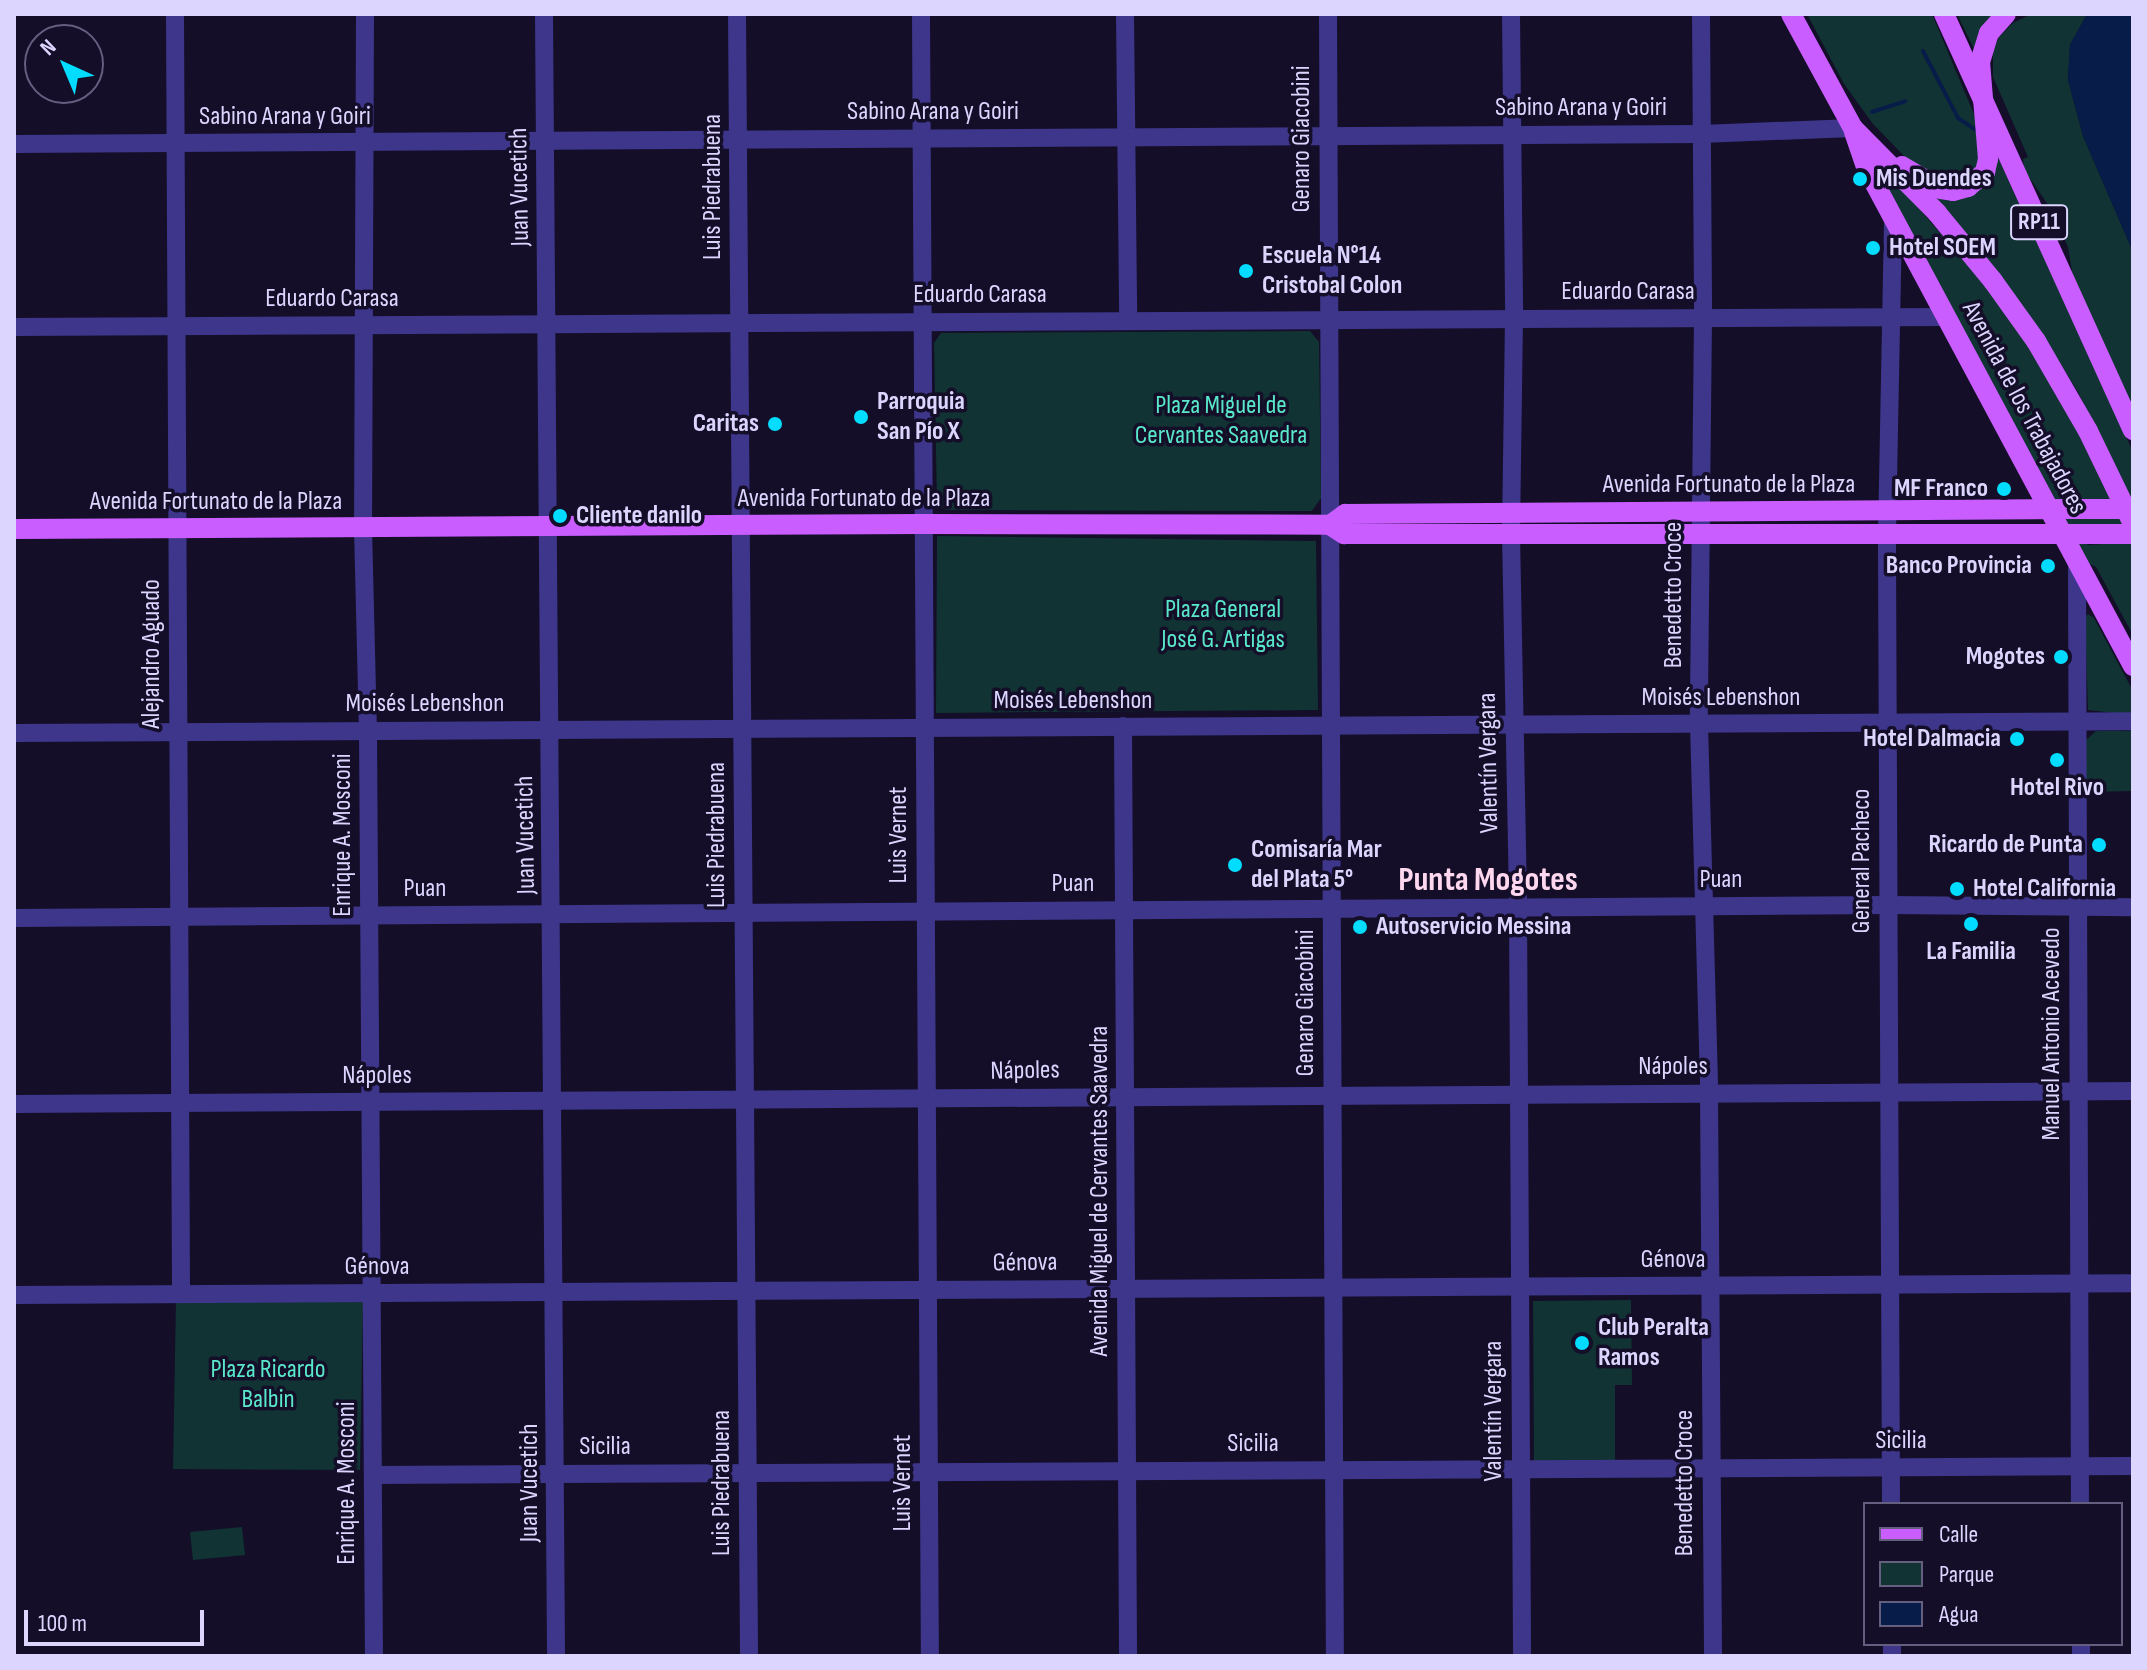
<!DOCTYPE html>
<html>
<head>
<meta charset="utf-8">
<style>
	body { margin:0 }
	#map { position:relative; width:2147px; height:1670px; overflow:hidden; background:#140e29; font-family:"Sofia Sans Condensed",sans-serif }
	div>[style] { position:absolute }
	.green>* { inset:0; background:#133 }
	.water>* { inset:0; background:#071c49 }
	.stream>* { height:4px; margin:-2px; padding:0 2px; transform-origin:2px; border-radius:2px; background:#071c49 }
	.minor>* { height:18px; margin:-9px; padding:0 9px; transform-origin:9px; border-radius:9px; background:#3d368b }
	.major>* { height:20px; margin:-10px; padding:0 10px; transform-origin:10px; border-radius:10px; background:#c95dff }
	.major-bridge>* { height:20px; margin:-10px; padding:0 10px; transform-origin:10px; border-radius:10px; background:#c95dff }
	.dots>* { width:22px; height:22px; translate:-50% -50%; box-sizing:border-box; border:4px solid #140e29; border-radius:50% }
	span { translate:-50% -50%; white-space:nowrap; text-align:center; line-height:1.15; -webkit-text-stroke:7px #140e29; paint-order:stroke }
	.shield-label span { padding:2px 6px; background:#140e29; border:2px solid; border-radius:6px; -webkit-text-stroke-width:0 }
	.shield-label { font-size:24px; color:#dcd6ff; font-weight:700 }
	.street-label { font-size:26px; color:#dcd6ff }
	.poi-label { font-size:26px; color:#dcd6ff; font-weight:700 }
	.left { translate:0 -50%; text-align:left }
	.right { translate:-100% -50%; text-align:right }
	.park-label { font-size:26px; color:#59e8ca }
	.district-label { font-size:34px; color:#ffd8ef; font-weight:700 }
	.frame { position:absolute; inset:0; border:16px solid #dcd6ff; pointer-events:none }
	.legend { position:absolute; left:1863px; top:1502px; width:260px; height:144px; box-sizing:border-box; background:#140e29; border:2px solid #645e7f; margin:0; padding:10px 14px; list-style:none; font-size:24px; color:#dcd6ff }
	.legend li { display:flex; align-items:center; gap:16px; height:40px }
	.legend b { width:40px; border:2px solid #645e7f }
	.north { position:absolute; left:24px; top:24px; width:80px; height:80px; box-sizing:border-box; background:#140e29; border:2px solid #645e7f; border-radius:50%; rotate:316deg; font-size:22px; font-weight:700; line-height:32px; text-align:center; color:#dcd6ff }
	.north::after { content:''; display:block; margin:auto; width:28px; height:36px; background:#02dcff; clip-path:polygon(50% 0,100% 100%,50% 72%,0 100%) }
	.scale { position:absolute; left:24px; top:1610px; width:180px; height:36px; box-sizing:border-box; border:4px solid #dcd6ff; border-top:0; padding-left:10px; font-size:24px; line-height:28px; white-space:nowrap; color:#dcd6ff; -webkit-text-stroke:6px #140e29; paint-order:stroke }
</style>
</head>
<body>
<div id="map">
	<div class="green">
		<i style="clip-path:polygon(1807px 14px,1932px 14px,1979px 126px,1984px 162px,1956px 186px,1907px 159px,1873px 124px,1844px 84px)"></i>
		<i style="clip-path:polygon(1957px 14px,1997px 14px,1974px 49px)"></i>
		<i style="clip-path:polygon(2031px 14px,2087px 14px,2070px 45px,2068px 80px,2083px 136px,2133px 252px,2133px 408px,2073px 277px,2068px 247px,2051px 209px,2024px 170px,2023px 159px,2028px 157px,1993px 77px,1993px 52px,1999px 37px,2013px 23px)"></i>
		<i style="clip-path:polygon(1864px 146px,1983px 282px,2026px 342px,2081px 437px,2133px 547px,2133px 635px,2096px 567px,2088px 563px,2079px 544px,2086px 541px,2088px 545px,2104px 544px,2094px 525px,2070px 528px,2063px 517px,2091px 519px,2055px 499px)"></i>
		<i style="clip-path:polygon(1994px 149px,2133px 452px,2133px 502px,2078px 392px,2037px 326px,1928px 189px,1953px 196px)"></i>
		<i style="clip-path:polygon(1310px 331px,1319px 342px,1321px 498px,1312px 511px,946px 510px,937px 504px,934px 343px,941px 333px)"></i>
		<i style="clip-path:polygon(937px 536px,1316px 541px,1318px 710px,936px 713px)"></i>
		<i style="clip-path:polygon(2088px 614px,2094px 618px,2133px 691px,2133px 715px,2088px 710px,2085px 617px)"></i>
		<i style="clip-path:polygon(2096px 731px,2133px 731px,2133px 791px,2085px 792px,2086px 740px)"></i>
		<i style="clip-path:polygon(176px 1299px,363px 1302px,360px 1470px,173px 1469px)"></i>
		<i style="clip-path:polygon(1631px 1300px,1632px 1385px,1615px 1385px,1615px 1461px,1534px 1462px,1533px 1301px)"></i>
		<i style="clip-path:polygon(242px 1527px,245px 1555px,193px 1560px,190px 1532px)"></i>
	</div>
	<div class="water">
		<i style="clip-path:polygon(2087px 14px,2133px 14px,2133px 252px,2083px 136px,2068px 80px,2070px 45px)"></i>
	</div>
	<div class="stream">
		<i style="left:1923px;top:51px;width:76px;rotate:62.4deg"></i>
		<i style="left:1958px;top:118px;width:23px;rotate:34deg"></i>
		<i style="left:1872px;top:112px;width:35px;rotate:-18deg"></i>
	</div>
	<div class="minor">
		<i style="left:175px;top:14px;width:1280px;rotate:89.73deg"></i>
		<i style="left:365px;top:14px;width:514px;rotate:90.22deg"></i>
		<i style="left:363px;top:528px;width:203px;rotate:88.6deg"></i>
		<i style="left:368px;top:731px;width:925px;rotate:89.63deg"></i>
		<i style="left:544px;top:14px;width:1642px;rotate:89.58deg"></i>
		<i style="left:737px;top:14px;width:1642px;rotate:89.58deg"></i>
		<i style="left:921px;top:14px;width:1642px;rotate:89.69deg"></i>
		<i style="left:1125px;top:14px;width:306px;rotate:89.4deg"></i>
		<i style="left:1328px;top:14px;width:1642px;rotate:89.76deg"></i>
		<i style="left:1511px;top:14px;width:304px;rotate:89.4deg"></i>
		<i style="left:1514px;top:318px;width:216px;rotate:90.8deg"></i>
		<i style="left:1511px;top:534px;width:373px;rotate:88.9deg"></i>
		<i style="left:1518px;top:907px;width:749px;rotate:89.69deg"></i>
		<i style="left:1701px;top:14px;width:303px;rotate:89.6deg"></i>
		<i style="left:1703px;top:317px;width:407px;rotate:90.6deg"></i>
		<i style="left:1699px;top:724px;width:369px;rotate:88.4deg"></i>
		<i style="left:1709px;top:1093px;width:563px;rotate:89.59deg"></i>
		<i style="left:14px;top:144px;width:1688px;rotate:-0.34deg"></i>
		<i style="left:1702px;top:134px;width:151px;rotate:-2.3deg"></i>
		<i style="left:14px;top:327px;width:1933px;rotate:-0.3deg"></i>
		<i style="left:2077px;top:564px;width:940px;rotate:89.82deg"></i>
		<i style="left:1123px;top:726px;width:930px;rotate:89.69deg"></i>
		<i style="left:14px;top:733px;width:2119px;rotate:-0.32deg"></i>
		<i style="left:14px;top:918px;width:1874px;rotate:-0.4deg"></i>
		<i style="left:1888px;top:905px;width:245px;rotate:0.5deg"></i>
		<i style="left:14px;top:1104px;width:2119px;rotate:-0.35deg"></i>
		<i style="left:14px;top:1295px;width:2119px;rotate:-0.32deg"></i>
		<i style="left:373px;top:1475px;width:1760px;rotate:-0.29deg"></i>
		<i style="left:1891px;top:1504px;width:970px;rotate:-90.24deg"></i>
		<i style="left:1887px;top:534px;width:317px;rotate:-88.9deg"></i>
		<i style="left:1892px;top:1644px;width:12px;rotate:90deg"></i>
		<i style="left:2081px;top:1644px;width:12px;rotate:90deg"></i>
	</div>
	<div class="major">
		<i style="left:1791px;top:14px;width:130px;rotate:61.5deg"></i>
		<i style="left:1853px;top:128px;width:120px;rotate:45.3deg"></i>
		<i style="left:1937px;top:213px;width:88px;rotate:50.5deg"></i>
		<i style="left:1993px;top:281px;width:74px;rotate:54.4deg"></i>
		<i style="left:2036px;top:341px;width:104px;rotate:60deg"></i>
		<i style="left:2088px;top:431px;width:101px;rotate:64.2deg"></i>
		<i style="left:1944px;top:14px;width:457px;rotate:65.6deg"></i>
		<i style="left:1854px;top:132px;width:39px;rotate:71deg"></i>
		<i style="left:1867px;top:169px;width:564px;rotate:61.84deg"></i>
		<i style="left:1902px;top:166px;width:45px;rotate:30.5deg"></i>
		<i style="left:1941px;top:189px;width:12px;rotate:9deg"></i>
		<i style="left:1953px;top:191px;width:16px;rotate:-15deg"></i>
		<i style="left:1968px;top:187px;width:23px;rotate:-41deg"></i>
		<i style="left:1985px;top:172px;width:13px;rotate:-77deg"></i>
		<i style="left:1988px;top:159px;width:97px;rotate:-94.7deg"></i>
		<i style="left:1980px;top:62px;width:30px;rotate:-73deg"></i>
		<i style="left:1989px;top:33px;width:25px;rotate:-48deg"></i>
		<i style="left:1330px;top:525px;width:19px;rotate:-36deg"></i>
		<i style="left:1345px;top:514px;width:723px;rotate:-0.4deg"></i>
		<i style="left:14px;top:529px;width:909px;rotate:-0.32deg"></i>
		<i style="left:923px;top:524px;width:407px;rotate:0.1deg"></i>
		<i style="left:1330px;top:525px;width:17px;rotate:33deg"></i>
		<i style="left:1344px;top:534px;width:789px"></i>
	</div>
	<div class="major-bridge">
		<i style="left:2068px;top:509px;width:65px"></i>
	</div>
	<div class="dots">
		<i style="left:1860px;top:179px;background:#02dcff"></i>
		<i style="left:1873px;top:248px;background:#02dcff"></i>
		<i style="left:1246px;top:271px;background:#02dcff"></i>
		<i style="left:861px;top:417px;background:#02dcff"></i>
		<i style="left:775px;top:424px;background:#02dcff"></i>
		<i style="left:2004px;top:489px;background:#02dcff"></i>
		<i style="left:560px;top:516px;background:#02dcff"></i>
		<i style="left:2048px;top:566px;background:#02dcff"></i>
		<i style="left:2061px;top:657px;background:#02dcff"></i>
		<i style="left:2017px;top:739px;background:#02dcff"></i>
		<i style="left:2057px;top:760px;background:#02dcff"></i>
		<i style="left:2099px;top:845px;background:#02dcff"></i>
		<i style="left:1235px;top:865px;background:#02dcff"></i>
		<i style="left:1957px;top:889px;background:#02dcff"></i>
		<i style="left:1971px;top:924px;background:#02dcff"></i>
		<i style="left:1360px;top:927px;background:#02dcff"></i>
		<i style="left:1582px;top:1343px;background:#02dcff"></i>
	</div>
	<div class="shield-label">
		<span style="left:2039px;top:222px">RP11</span>
	</div>
	<div class="street-label">
		<span style="left:1581px;top:108px">Sabino Arana y Goiri</span>
		<span style="left:933px;top:112px">Sabino Arana y Goiri</span>
		<span style="left:285px;top:117px">Sabino Arana y Goiri</span>
		<span style="left:1302px;top:139px;rotate:-90deg">Genaro Giacobini</span>
		<span style="left:520px;top:187px;rotate:-91deg">Juan Vucetich</span>
		<span style="left:713px;top:187px;rotate:-90deg">Luis Piedrabuena</span>
		<span style="left:1628px;top:292px">Eduardo Carasa</span>
		<span style="left:980px;top:295px">Eduardo Carasa</span>
		<span style="left:332px;top:299px">Eduardo Carasa</span>
		<span style="left:2024px;top:408px;rotate:62deg">Avenida de los Trabajadores</span>
		<span style="left:1729px;top:485px">Avenida Fortunato de la Plaza</span>
		<span style="left:864px;top:499px">Avenida Fortunato de la Plaza</span>
		<span style="left:216px;top:502px">Avenida Fortunato de la Plaza</span>
		<span style="left:1674px;top:595px;rotate:-90deg">Benedetto Croce</span>
		<span style="left:152px;top:654px;rotate:-90deg">Alejandro Aguado</span>
		<span style="left:1721px;top:698px">Moisés Lebenshon</span>
		<span style="left:1073px;top:701px">Moisés Lebenshon</span>
		<span style="left:425px;top:704px">Moisés Lebenshon</span>
		<span style="left:1489px;top:763px;rotate:-91deg">Valentín Vergara</span>
		<span style="left:343px;top:835px;rotate:-90deg">Enrique A. Mosconi</span>
		<span style="left:526px;top:835px;rotate:-91deg">Juan Vucetich</span>
		<span style="left:717px;top:835px;rotate:-90deg">Luis Piedrabuena</span>
		<span style="left:899px;top:835px;rotate:-90deg">Luis Vernet</span>
		<span style="left:1862px;top:861px;rotate:-90deg">General Pacheco</span>
		<span style="left:1721px;top:880px">Puan</span>
		<span style="left:1073px;top:884px">Puan</span>
		<span style="left:425px;top:889px">Puan</span>
		<span style="left:1306px;top:1003px;rotate:-90deg">Genaro Giacobini</span>
		<span style="left:2052px;top:1034px;rotate:-90deg">Manuel Antonio Acevedo</span>
		<span style="left:1673px;top:1067px">Nápoles</span>
		<span style="left:1025px;top:1071px;rotate:-1deg">Nápoles</span>
		<span style="left:377px;top:1076px">Nápoles</span>
		<span style="left:1100px;top:1191px;rotate:-90deg">Avenida Miguel de Cervantes Saavedra</span>
		<span style="left:1673px;top:1260px">Génova</span>
		<span style="left:1025px;top:1263px;rotate:-1deg">Génova</span>
		<span style="left:377px;top:1267px">Génova</span>
		<span style="left:1494px;top:1411px;rotate:-90deg">Valentín Vergara</span>
		<span style="left:1901px;top:1441px">Sicilia</span>
		<span style="left:1253px;top:1444px">Sicilia</span>
		<span style="left:605px;top:1447px">Sicilia</span>
		<span style="left:347px;top:1483px;rotate:-90deg">Enrique A. Mosconi</span>
		<span style="left:530px;top:1483px;rotate:-90deg">Juan Vucetich</span>
		<span style="left:722px;top:1483px;rotate:-90deg">Luis Piedrabuena</span>
		<span style="left:903px;top:1483px;rotate:-90deg">Luis Vernet</span>
		<span style="left:1685px;top:1483px;rotate:-90deg">Benedetto Croce</span>
	</div>
	<div class="poi-label">
		<span class="left" style="left:1876px;top:179px">Mis Duendes</span>
		<span class="left" style="left:1889px;top:248px">Hotel SOEM</span>
		<span class="left" style="left:1262px;top:271px">Escuela N°14<br>Cristobal Colon</span>
		<span class="left" style="left:877px;top:417px">Parroquia<br>San Pío X</span>
		<span class="right" style="left:759px;top:424px">Caritas</span>
		<span class="right" style="left:1988px;top:489px">MF Franco</span>
		<span class="left" style="left:576px;top:516px">Cliente danilo</span>
		<span class="right" style="left:2032px;top:566px">Banco Provincia</span>
		<span class="right" style="left:2045px;top:657px">Mogotes</span>
		<span class="right" style="left:2001px;top:739px">Hotel Dalmacia</span>
		<span style="left:2057px;top:788px">Hotel Rivo</span>
		<span class="right" style="left:2083px;top:845px">Ricardo de Punta</span>
		<span class="left" style="left:1251px;top:865px">Comisaría Mar<br>del Plata 5°</span>
		<span class="left" style="left:1973px;top:889px">Hotel California</span>
		<span class="left" style="left:1376px;top:927px">Autoservicio Messina</span>
		<span style="left:1971px;top:952px">La Familia</span>
		<span class="left" style="left:1598px;top:1343px">Club Peralta<br>Ramos</span>
	</div>
	<div class="park-label">
		<span style="left:1221px;top:421px">Plaza Miguel de<br>Cervantes Saavedra</span>
		<span style="left:1223px;top:625px">Plaza General<br>José G. Artigas</span>
		<span style="left:268px;top:1385px">Plaza Ricardo<br>Balbin</span>
	</div>
	<div class="district-label">
		<span style="left:1488px;top:880px">Punta Mogotes</span>
	</div>
	<div class="frame"></div>
	<ul class="legend">
	<li><b style="height:10px;background:#c95dff"></b>Calle</li>
	<li><b style="height:22px;background:#133"></b>Parque</li>
	<li><b style="height:22px;background:#071c49"></b>Agua</li>
	</ul>
	<div class="north">N</div>
	<div class="scale">100 m</div>
</div>
</body>
</html>
